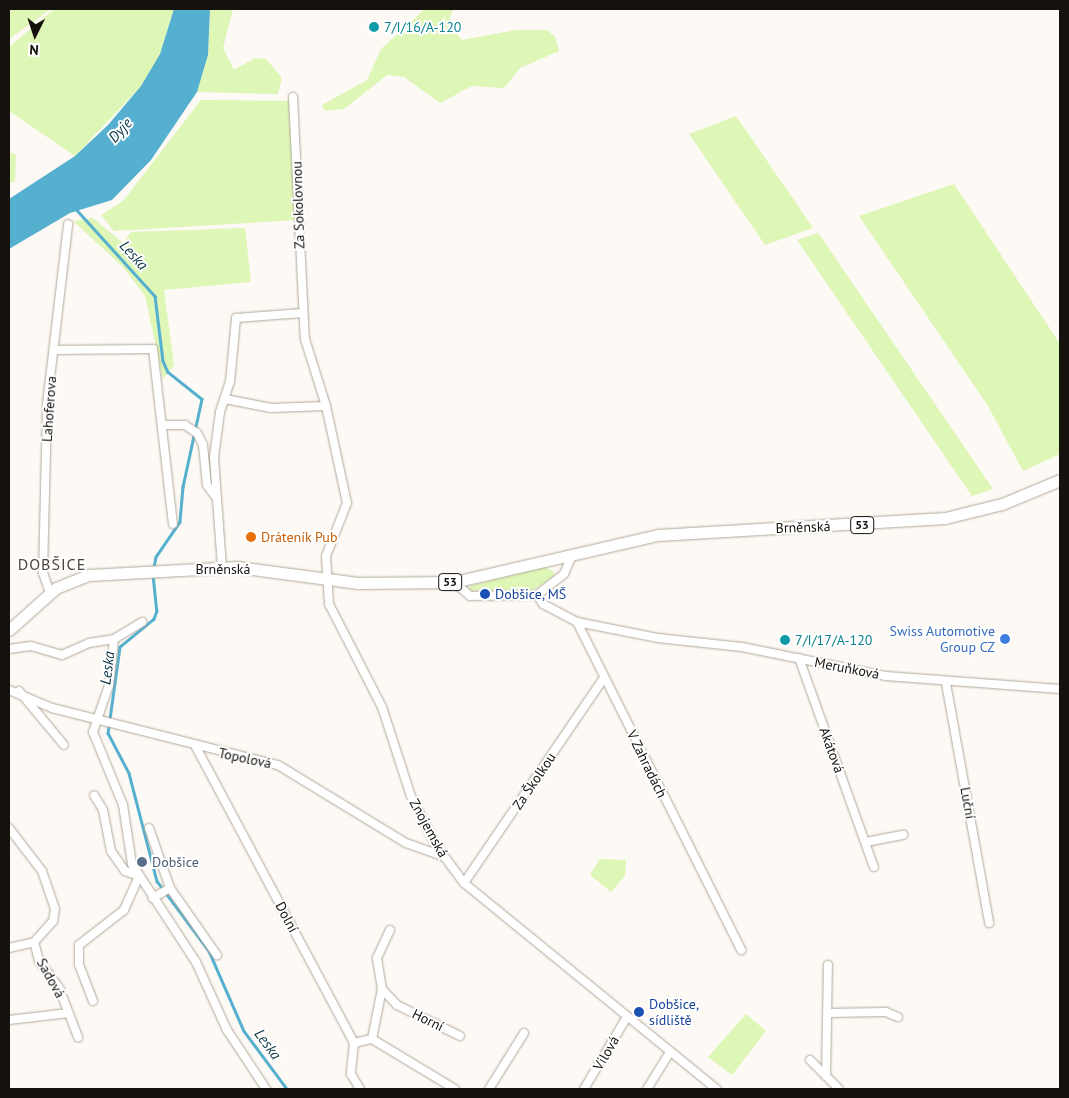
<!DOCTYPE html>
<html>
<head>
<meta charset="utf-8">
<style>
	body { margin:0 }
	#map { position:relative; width:1069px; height:1098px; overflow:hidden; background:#fdf9f4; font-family:"PT Sans",sans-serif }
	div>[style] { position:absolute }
	.green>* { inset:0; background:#def6b6 }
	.water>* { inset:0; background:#55b0cf }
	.stream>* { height:2.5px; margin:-1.25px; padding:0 1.25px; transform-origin:1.25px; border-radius:1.25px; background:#55b0cf }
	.roads { filter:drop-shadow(0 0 1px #b1a89b) drop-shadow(0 0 1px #b1a89b) }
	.minor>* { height:8px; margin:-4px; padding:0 4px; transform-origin:4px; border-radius:4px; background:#fff }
	.primary>* { height:11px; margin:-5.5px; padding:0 5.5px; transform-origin:5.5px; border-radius:5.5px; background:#fff }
	.dots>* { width:14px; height:14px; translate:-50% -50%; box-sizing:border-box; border:2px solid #fff; border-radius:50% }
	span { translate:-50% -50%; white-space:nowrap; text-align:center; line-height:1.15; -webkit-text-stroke:4px #fff; paint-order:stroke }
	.shield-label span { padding:1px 4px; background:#fff; border:1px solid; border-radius:4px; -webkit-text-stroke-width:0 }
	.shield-label { font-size:12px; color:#15110d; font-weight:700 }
	.culture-label { font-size:14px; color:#0d838f }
	.left { translate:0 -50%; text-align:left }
	.street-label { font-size:14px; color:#15110d }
	.food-label { font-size:14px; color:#c56008 }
	.transit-label { font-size:14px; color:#164399 }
	.shop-label { font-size:14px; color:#366cbe }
	.right { translate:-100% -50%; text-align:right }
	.service-label { font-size:14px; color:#4e5e75 }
	.water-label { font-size:15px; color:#0a3543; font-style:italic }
	.quarter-label { font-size:16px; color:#4c4439; letter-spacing:1px }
	.frame { position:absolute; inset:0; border:10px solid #15110d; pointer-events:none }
	.north { position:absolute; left:10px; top:10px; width:50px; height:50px; -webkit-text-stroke:4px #fff; paint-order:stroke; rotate:184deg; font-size:14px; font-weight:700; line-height:20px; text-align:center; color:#15110d }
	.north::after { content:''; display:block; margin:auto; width:18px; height:22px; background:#15110d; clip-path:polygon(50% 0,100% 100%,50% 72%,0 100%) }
</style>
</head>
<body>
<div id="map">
	<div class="green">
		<i style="clip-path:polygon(9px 9px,51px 9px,9px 39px)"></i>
		<i style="clip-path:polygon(54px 9px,174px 9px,160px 54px,141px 86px,75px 156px,9px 111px,9px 47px)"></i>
		<i style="clip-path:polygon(210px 9px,233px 9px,223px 48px,234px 70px,255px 58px,266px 59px,282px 78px,278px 94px,197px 92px,208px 55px)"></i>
		<i style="clip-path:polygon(425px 9px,453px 9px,448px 24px,462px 40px,515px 30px,546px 30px,555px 36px,559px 51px,520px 68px,504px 88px,472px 86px,440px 103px,404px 77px,387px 75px,344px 109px,325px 111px,322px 105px,367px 80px,381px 49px)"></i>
		<i style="clip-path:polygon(201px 100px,290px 101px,296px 220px,114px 231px,101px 215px,123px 201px)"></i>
		<i style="clip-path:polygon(736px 116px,794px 200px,813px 228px,765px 245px,689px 134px)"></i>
		<i style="clip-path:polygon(9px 153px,16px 154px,15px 182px,9px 182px)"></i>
		<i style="clip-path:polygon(954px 184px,1060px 344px,1060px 454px,1023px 471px,988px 406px,859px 216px)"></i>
		<i style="clip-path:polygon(93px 218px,123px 243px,131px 232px,245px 228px,251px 282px,164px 290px,174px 365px,163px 379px,145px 296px,123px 267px,73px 221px)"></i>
		<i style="clip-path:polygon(818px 233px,821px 237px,993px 489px,972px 496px,797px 240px)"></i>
		<i style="clip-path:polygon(544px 567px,553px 571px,554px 576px,530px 592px,469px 590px,470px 586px)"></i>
		<i style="clip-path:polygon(600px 859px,626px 860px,625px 876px,611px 892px,590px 875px)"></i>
		<i style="clip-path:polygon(746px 1014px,766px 1031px,732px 1075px,708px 1057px)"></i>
	</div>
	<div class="water">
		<i style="clip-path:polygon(174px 9px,210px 9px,208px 55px,197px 92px,151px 160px,112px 200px,70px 213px,9px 249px,9px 199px,75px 156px,108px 125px,141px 86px,160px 54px)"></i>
	</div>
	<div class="stream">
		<i style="left:76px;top:209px;width:118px;rotate:47.8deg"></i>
		<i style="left:155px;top:296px;width:65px;rotate:83deg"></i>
		<i style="left:163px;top:361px;width:12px;rotate:66deg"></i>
		<i style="left:168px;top:372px;width:43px;rotate:38.5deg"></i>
		<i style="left:202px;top:399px;width:90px;rotate:102.2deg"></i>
		<i style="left:183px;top:487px;width:35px;rotate:95deg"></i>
		<i style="left:180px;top:522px;width:42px;rotate:124.4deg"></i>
		<i style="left:156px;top:557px;width:10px;rotate:101deg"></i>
		<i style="left:153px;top:575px;width:36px;rotate:84deg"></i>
		<i style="left:157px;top:611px;width:9px;rotate:111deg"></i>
		<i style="left:154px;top:619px;width:44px;rotate:140.5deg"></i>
		<i style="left:120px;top:647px;width:87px;rotate:97.9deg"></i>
		<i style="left:108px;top:733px;width:45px;rotate:62.3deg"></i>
		<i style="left:129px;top:773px;width:112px;rotate:75.5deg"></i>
		<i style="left:157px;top:881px;width:87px;rotate:53.4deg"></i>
		<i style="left:209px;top:951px;width:87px;rotate:66.4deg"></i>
		<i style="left:244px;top:1031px;width:72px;rotate:53.4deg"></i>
	</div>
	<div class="roads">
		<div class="minor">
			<i style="left:293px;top:97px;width:242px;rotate:87.2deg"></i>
			<i style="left:305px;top:339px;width:70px;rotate:72.6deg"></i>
			<i style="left:326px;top:406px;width:99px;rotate:77.8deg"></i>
			<i style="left:347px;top:503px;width:57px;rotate:111.6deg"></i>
			<i style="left:326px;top:556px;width:48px;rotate:86.4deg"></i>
			<i style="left:329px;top:604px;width:116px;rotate:62.8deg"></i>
			<i style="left:382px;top:707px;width:94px;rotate:72deg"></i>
			<i style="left:411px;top:796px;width:55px;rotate:63deg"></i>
			<i style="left:436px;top:845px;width:47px;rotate:53.6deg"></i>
			<i style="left:464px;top:883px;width:326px;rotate:39.2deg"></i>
			<i style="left:54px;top:350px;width:99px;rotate:-0.6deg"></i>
			<i style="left:153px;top:349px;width:176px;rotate:83.5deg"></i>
			<i style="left:225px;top:399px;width:47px;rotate:11.1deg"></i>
			<i style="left:271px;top:408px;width:55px;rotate:-2.1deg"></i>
			<i style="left:164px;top:425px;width:21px"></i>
			<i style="left:185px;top:425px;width:14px;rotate:34deg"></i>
			<i style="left:197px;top:433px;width:13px;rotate:63deg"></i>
			<i style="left:203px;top:445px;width:40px;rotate:84.3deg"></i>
			<i style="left:207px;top:485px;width:14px;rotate:54deg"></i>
			<i style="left:222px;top:567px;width:110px;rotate:-94.2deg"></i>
			<i style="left:214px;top:457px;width:45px;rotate:-82.4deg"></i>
			<i style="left:220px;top:412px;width:32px;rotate:-72deg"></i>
			<i style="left:230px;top:382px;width:64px;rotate:-84.6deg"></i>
			<i style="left:236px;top:318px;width:67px;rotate:-4.3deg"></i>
			<i style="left:454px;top:582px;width:21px;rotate:41deg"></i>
			<i style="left:470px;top:596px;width:67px;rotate:-0.9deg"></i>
			<i style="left:537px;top:595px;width:34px;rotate:-38deg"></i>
			<i style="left:564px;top:574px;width:21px;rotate:-67deg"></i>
			<i style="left:50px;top:593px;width:21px;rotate:-109deg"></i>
			<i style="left:43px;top:573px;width:169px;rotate:-88.6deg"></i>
			<i style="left:47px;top:404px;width:181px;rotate:-83.3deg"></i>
			<i style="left:537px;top:595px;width:11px;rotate:56deg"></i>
			<i style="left:543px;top:604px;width:38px;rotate:28deg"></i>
			<i style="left:577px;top:622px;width:367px;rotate:63.4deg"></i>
			<i style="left:577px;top:622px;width:83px;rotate:11.2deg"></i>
			<i style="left:658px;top:638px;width:84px;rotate:6.1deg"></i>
			<i style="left:742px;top:647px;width:147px;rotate:11.4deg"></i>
			<i style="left:886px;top:676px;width:174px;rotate:4.3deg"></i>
			<i style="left:114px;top:639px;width:46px;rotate:96.2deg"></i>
			<i style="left:109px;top:685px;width:50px;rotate:108.8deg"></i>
			<i style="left:93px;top:732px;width:79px;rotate:67.7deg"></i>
			<i style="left:123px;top:805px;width:60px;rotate:81.3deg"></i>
			<i style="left:132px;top:864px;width:117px;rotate:56.9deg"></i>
			<i style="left:196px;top:962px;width:75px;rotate:65.5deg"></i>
			<i style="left:227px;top:1030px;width:71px;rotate:56.5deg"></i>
			<i style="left:114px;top:639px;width:33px;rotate:-31deg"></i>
			<i style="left:9px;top:649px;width:22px;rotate:-8deg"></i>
			<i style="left:31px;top:646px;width:32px;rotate:16deg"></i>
			<i style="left:62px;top:655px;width:30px;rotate:-24deg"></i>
			<i style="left:89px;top:643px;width:25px;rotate:-9deg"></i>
			<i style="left:799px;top:658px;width:222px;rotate:70.3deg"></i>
			<i style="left:946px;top:683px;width:244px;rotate:79.8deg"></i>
			<i style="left:9px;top:690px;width:47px;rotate:22.7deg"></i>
			<i style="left:52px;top:708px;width:233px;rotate:14.2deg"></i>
			<i style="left:278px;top:765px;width:150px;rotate:31.4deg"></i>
			<i style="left:406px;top:843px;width:41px;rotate:19.7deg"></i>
			<i style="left:19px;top:691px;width:70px;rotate:50.2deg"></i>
			<i style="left:196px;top:747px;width:336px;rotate:61.9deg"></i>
			<i style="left:354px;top:1043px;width:31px;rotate:96deg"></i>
			<i style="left:351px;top:1074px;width:17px;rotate:59deg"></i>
			<i style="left:9px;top:828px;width:54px;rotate:52.5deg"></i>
			<i style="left:42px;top:871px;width:40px;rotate:71.1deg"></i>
			<i style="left:55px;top:909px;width:12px;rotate:99deg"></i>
			<i style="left:53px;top:921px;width:28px;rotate:132deg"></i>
			<i style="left:149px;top:828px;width:64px;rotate:70.7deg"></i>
			<i style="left:170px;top:888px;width:20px;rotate:150deg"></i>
			<i style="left:866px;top:842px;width:38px;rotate:-11deg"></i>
			<i style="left:464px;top:883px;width:248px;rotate:-55.7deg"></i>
			<i style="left:170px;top:888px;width:82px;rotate:55deg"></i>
			<i style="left:390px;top:930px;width:31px;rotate:115deg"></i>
			<i style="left:377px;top:958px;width:31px;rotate:81deg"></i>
			<i style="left:382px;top:989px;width:22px;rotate:47deg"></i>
			<i style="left:397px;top:1005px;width:70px;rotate:26.2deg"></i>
			<i style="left:34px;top:942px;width:20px;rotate:75deg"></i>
			<i style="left:39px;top:961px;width:34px;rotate:53deg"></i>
			<i style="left:59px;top:988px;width:53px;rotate:68.8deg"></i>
			<i style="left:9px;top:948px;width:26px;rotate:-13deg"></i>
			<i style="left:93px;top:1001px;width:39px;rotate:-111deg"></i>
			<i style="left:79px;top:965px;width:20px;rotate:-90deg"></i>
			<i style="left:79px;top:945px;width:57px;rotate:-37.9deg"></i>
			<i style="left:124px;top:910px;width:37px;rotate:-66deg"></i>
			<i style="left:139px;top:876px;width:15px;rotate:-160deg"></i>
			<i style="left:125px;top:871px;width:24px;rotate:-125deg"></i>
			<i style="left:111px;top:851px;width:42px;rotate:-101deg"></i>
			<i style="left:103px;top:810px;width:17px;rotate:-121deg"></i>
			<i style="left:828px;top:1013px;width:58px;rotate:-1deg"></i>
			<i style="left:886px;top:1012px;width:13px;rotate:23deg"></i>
			<i style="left:9px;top:1020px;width:60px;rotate:-6.7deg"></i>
			<i style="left:372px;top:1039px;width:51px;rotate:-78.7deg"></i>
			<i style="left:354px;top:1043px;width:18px;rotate:-13deg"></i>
			<i style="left:372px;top:1039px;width:97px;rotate:31.1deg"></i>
			<i style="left:810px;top:1060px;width:41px;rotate:45deg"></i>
			<i style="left:826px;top:1076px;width:111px;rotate:-89deg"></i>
			<i style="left:489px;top:1089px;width:66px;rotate:-58deg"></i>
			<i style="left:584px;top:1089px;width:84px;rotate:-59.2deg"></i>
			<i style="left:647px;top:1089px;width:44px;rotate:-58.1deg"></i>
		</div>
		<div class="primary">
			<i style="left:9px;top:630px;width:63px;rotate:-41.8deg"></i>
			<i style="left:56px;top:588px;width:35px;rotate:-22deg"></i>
			<i style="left:89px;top:575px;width:148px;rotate:-3.1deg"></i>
			<i style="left:237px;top:567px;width:122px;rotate:7.5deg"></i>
			<i style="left:358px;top:583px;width:96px;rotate:-0.6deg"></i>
			<i style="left:454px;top:582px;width:209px;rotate:-13deg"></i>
			<i style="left:658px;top:535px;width:288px;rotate:-3.4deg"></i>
			<i style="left:945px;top:518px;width:59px;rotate:-13.8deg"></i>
			<i style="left:1002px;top:504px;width:63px;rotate:-22.5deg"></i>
		</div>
	</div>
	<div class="dots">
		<i style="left:374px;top:27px;background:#0f9aa8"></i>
		<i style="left:251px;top:537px;background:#e8710a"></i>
		<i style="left:485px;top:594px;background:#1a4fb4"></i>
		<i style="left:1005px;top:639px;background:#3f7fe0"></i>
		<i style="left:785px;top:640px;background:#0f9aa8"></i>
		<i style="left:142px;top:862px;background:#5c6f8a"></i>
		<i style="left:639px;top:1012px;background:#1a4fb4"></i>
	</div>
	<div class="shield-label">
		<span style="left:862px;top:525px">53</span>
		<span style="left:450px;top:582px">53</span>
	</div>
	<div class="culture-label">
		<span class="left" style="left:384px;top:27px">7/I/16/A-120</span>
		<span class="left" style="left:795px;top:640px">7/I/17/A-120</span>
	</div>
	<div class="street-label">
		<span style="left:298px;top:205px;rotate:-92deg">Za Sokolovnou</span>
		<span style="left:49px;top:409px;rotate:-86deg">Lahoferova</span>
		<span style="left:803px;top:527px;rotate:-2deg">Brněnská</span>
		<span style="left:223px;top:569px">Brněnská</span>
		<span style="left:847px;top:668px;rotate:11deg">Meruňková</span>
		<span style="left:832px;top:750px;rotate:70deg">Akátová</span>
		<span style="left:245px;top:758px;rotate:12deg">Topolová</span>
		<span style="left:647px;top:764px;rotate:64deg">V Zahradách</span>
		<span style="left:534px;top:781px;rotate:-56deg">Za Školkou</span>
		<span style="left:968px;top:803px;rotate:80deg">Luční</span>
		<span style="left:429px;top:828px;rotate:61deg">Znojemská</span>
		<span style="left:287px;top:917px;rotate:62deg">Dolní</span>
		<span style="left:51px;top:978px;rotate:61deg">Sadová</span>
		<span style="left:428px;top:1020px;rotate:26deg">Horní</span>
		<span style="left:606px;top:1053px;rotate:-60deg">Vilová</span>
	</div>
	<div class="food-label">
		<span class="left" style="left:261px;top:537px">Dráteník Pub</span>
	</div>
	<div class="transit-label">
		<span class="left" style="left:495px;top:594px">Dobšice, MŠ</span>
		<span class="left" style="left:649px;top:1012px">Dobšice,<br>sídliště</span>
	</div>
	<div class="shop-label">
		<span class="right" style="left:995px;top:639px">Swiss Automotive<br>Group CZ</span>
	</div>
	<div class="service-label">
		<span class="left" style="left:152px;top:862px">Dobšice</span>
	</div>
	<div class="water-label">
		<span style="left:120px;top:130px;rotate:-48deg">Dyje</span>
		<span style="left:134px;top:255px;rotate:48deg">Leska</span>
		<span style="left:107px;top:668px;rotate:-83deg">Leska</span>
		<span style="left:268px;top:1044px;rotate:54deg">Leska</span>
	</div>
	<div class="quarter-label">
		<span style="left:52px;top:564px">DOBŠICE</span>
	</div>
	<div class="frame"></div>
	<div class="north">N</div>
</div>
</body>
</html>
